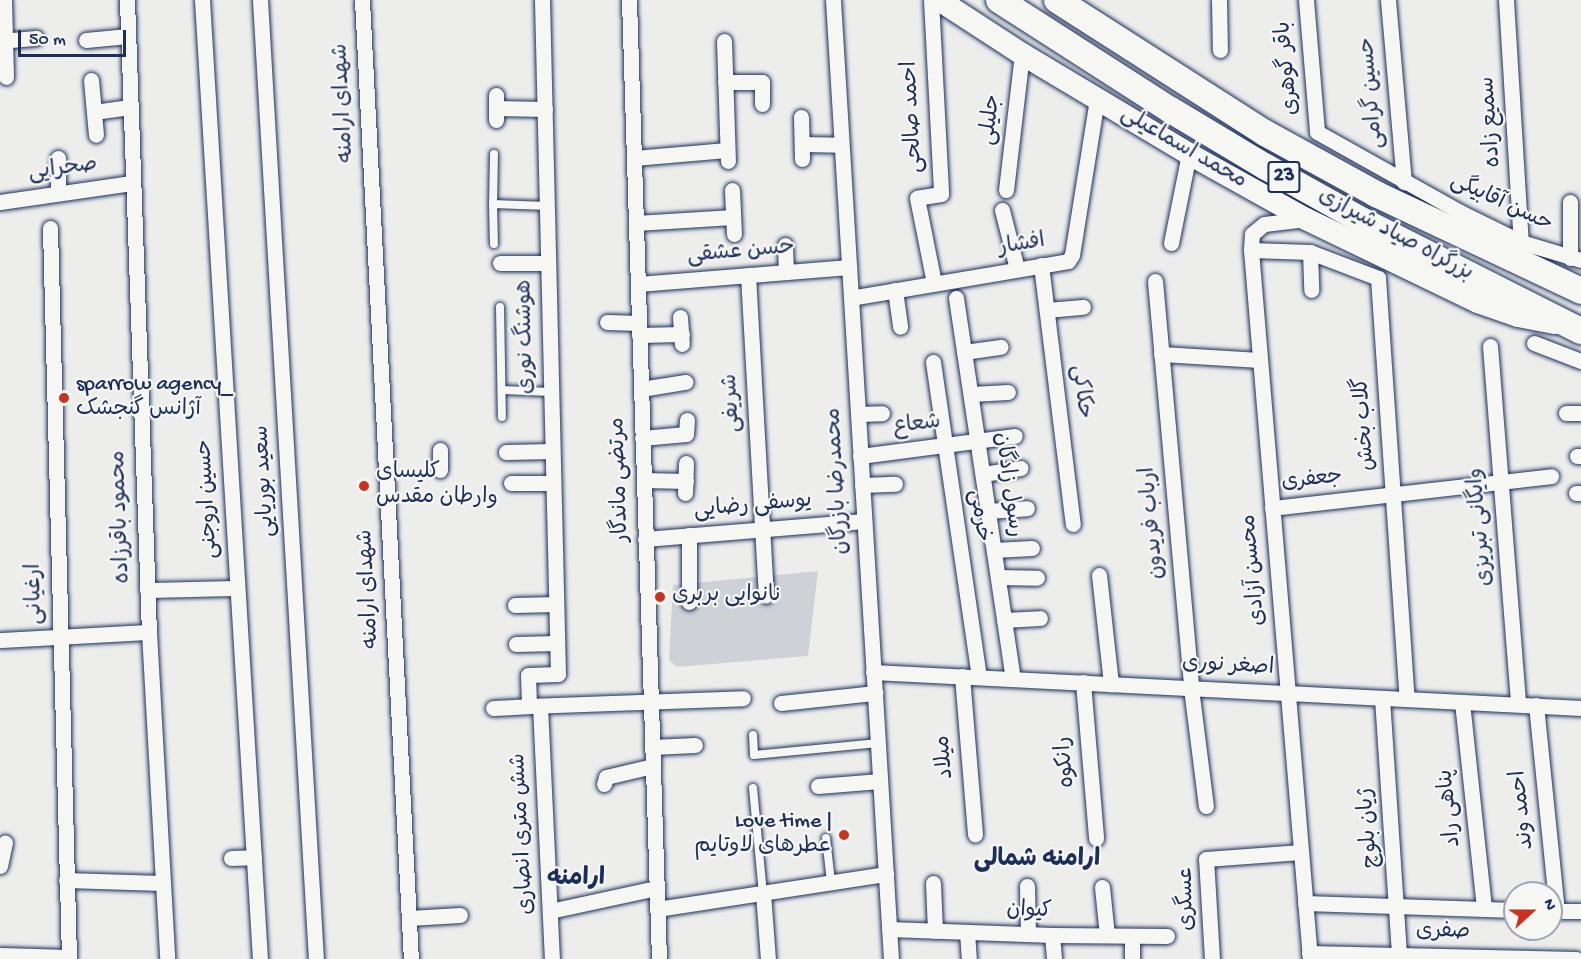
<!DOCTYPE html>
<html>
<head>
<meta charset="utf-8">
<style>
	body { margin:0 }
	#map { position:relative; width:1581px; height:959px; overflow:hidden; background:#edeeec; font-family:"Gochi Hand","Playpen Sans Arabic",sans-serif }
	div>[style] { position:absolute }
	.green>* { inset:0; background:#ced2d7 }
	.roads { filter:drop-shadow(0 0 2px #1b2f5e) drop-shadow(0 0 2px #1b2f5e) }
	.service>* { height:8px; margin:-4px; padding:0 4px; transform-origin:4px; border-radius:4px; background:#f6f6f2 }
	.minor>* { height:15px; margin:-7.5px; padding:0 7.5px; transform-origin:7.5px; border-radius:7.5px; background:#f6f6f2 }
	.secondary>* { height:22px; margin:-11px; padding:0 11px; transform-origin:11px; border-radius:11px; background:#f6f6f2 }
	.trunk>* { height:26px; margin:-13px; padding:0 13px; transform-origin:13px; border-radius:13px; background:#f6f6f2 }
	.dots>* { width:16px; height:16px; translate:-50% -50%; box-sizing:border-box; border:3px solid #f6f6f2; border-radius:50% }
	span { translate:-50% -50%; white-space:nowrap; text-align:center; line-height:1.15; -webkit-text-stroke:4.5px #f6f6f2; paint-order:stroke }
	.shield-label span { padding:2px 4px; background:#f6f6f2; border:2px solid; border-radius:4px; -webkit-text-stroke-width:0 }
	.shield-label { font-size:21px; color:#1b2f5e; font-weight:700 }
	.street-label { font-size:22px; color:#1b2f5e }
	.poi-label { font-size:22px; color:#1b2f5e }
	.left { translate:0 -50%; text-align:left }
	.right { translate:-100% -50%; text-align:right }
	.neighbourhood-label { font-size:24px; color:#1b2f5e; font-weight:700 }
	.north { position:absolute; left:1503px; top:881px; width:60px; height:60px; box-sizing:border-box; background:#f6f6f2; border:2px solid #9ea6b7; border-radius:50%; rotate:69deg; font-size:16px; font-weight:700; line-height:24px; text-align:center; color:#1b2f5e }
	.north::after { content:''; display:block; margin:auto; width:21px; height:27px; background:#c8321e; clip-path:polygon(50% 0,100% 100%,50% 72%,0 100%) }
	.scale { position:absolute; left:18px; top:30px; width:108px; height:27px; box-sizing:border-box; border:3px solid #1b2f5e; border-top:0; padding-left:8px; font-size:18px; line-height:21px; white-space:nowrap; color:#1b2f5e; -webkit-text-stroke:4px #f6f6f2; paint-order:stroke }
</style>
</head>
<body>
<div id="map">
	<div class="green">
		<i style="clip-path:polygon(818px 571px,808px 656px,677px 667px,669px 660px,673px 585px)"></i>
	</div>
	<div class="roads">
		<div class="service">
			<i style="left:494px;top:154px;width:50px;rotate:91.1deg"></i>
			<i style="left:493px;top:204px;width:54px;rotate:2.1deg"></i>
			<i style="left:493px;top:204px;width:40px;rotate:88.6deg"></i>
			<i style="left:500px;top:307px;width:110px;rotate:89deg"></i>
			<i style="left:502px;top:390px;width:49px;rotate:2.3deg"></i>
			<i style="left:753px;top:735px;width:20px;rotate:87deg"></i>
			<i style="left:754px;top:755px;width:125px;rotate:-5.5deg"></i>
			<i style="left:753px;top:788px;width:105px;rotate:84.6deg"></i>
			<i style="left:826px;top:838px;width:44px;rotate:83.5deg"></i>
		</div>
		<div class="minor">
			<i style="left:4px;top:0;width:77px;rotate:88.5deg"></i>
			<i style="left:127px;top:0;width:632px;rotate:88.01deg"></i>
			<i style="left:149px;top:632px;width:327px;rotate:86.8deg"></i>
			<i style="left:202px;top:0;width:961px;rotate:86.54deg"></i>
			<i style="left:260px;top:0;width:961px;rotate:86.66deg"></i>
			<i style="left:362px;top:0;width:960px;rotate:87.08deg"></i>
			<i style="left:542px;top:0;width:674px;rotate:88.64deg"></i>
			<i style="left:558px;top:674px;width:30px;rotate:178deg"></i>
			<i style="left:528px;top:675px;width:31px;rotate:88deg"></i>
			<i style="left:529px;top:706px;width:214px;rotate:-2.1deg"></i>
			<i style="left:629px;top:0;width:959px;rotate:88.21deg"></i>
			<i style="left:833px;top:0;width:961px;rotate:86.54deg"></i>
			<i style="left:931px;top:0;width:194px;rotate:87deg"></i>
			<i style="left:941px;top:194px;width:24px;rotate:171deg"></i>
			<i style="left:917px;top:198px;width:87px;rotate:78.7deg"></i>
			<i style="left:1219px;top:0;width:50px;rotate:88.9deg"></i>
			<i style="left:1306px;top:0;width:132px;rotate:85.2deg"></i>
			<i style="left:1317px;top:132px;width:164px;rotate:29.2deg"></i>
			<i style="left:1460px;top:212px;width:68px;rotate:26.2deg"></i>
			<i style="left:1521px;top:242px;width:63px;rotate:16.7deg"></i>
			<i style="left:1388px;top:0;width:183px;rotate:85deg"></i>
			<i style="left:1506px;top:0;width:242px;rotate:86.5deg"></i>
			<i style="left:86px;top:40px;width:42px;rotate:-5.4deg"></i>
			<i style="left:0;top:41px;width:36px;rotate:-5deg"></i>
			<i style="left:724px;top:41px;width:120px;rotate:88.1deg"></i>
			<i style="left:91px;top:80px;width:55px;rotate:84.8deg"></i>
			<i style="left:725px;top:82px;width:37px"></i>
			<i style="left:762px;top:82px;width:22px;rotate:90deg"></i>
			<i style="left:496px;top:108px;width:49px;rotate:1.2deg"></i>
			<i style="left:94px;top:112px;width:36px;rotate:-8deg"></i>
			<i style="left:801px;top:117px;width:42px;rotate:88.6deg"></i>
			<i style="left:496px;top:120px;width:25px;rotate:-90deg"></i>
			<i style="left:802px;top:144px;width:39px;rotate:1deg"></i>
			<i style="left:58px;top:158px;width:35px;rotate:90deg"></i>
			<i style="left:634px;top:158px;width:93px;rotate:-4.9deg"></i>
			<i style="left:732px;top:190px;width:44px;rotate:87.4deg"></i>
			<i style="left:1006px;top:190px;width:137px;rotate:-83.3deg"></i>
			<i style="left:0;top:202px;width:133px;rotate:-8.2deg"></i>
			<i style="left:1002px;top:210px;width:61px;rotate:75.7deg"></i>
			<i style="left:1306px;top:219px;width:42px;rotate:173.2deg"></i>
			<i style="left:1264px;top:224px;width:16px;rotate:140deg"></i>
			<i style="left:1252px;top:234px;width:16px;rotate:94deg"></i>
			<i style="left:1251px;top:250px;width:711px;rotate:85.24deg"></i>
			<i style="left:636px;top:223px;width:97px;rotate:-3.5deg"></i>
			<i style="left:50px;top:228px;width:731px;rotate:88.51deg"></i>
			<i style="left:1171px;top:243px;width:91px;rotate:-78.6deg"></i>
			<i style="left:785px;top:245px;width:27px;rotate:88deg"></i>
			<i style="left:1251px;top:250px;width:59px;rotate:1.9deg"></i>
			<i style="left:1310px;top:252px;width:73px;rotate:20.9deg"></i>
			<i style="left:1378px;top:278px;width:422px;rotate:86.1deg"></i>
			<i style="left:1310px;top:252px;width:38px;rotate:88deg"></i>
			<i style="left:1570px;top:258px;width:56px;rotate:-90deg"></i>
			<i style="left:500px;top:263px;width:48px"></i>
			<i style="left:1041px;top:265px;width:261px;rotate:83deg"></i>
			<i style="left:748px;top:275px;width:321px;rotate:86.8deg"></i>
			<i style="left:1155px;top:281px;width:409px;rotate:84.9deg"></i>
			<i style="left:1191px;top:688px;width:119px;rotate:82.8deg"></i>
			<i style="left:638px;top:284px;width:212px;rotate:-4.6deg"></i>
			<i style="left:895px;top:290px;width:37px;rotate:82deg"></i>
			<i style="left:856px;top:297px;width:215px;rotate:-9.6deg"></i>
			<i style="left:1068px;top:261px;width:7px;rotate:-56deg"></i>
			<i style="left:1072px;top:255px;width:158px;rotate:-80.9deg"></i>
			<i style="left:956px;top:298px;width:385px;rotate:81.5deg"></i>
			<i style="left:1047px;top:310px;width:36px;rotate:-5deg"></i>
			<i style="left:680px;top:317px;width:27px;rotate:86deg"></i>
			<i style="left:607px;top:322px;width:32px;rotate:2deg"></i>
			<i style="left:639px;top:335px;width:43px;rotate:-1.3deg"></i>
			<i style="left:1534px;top:343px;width:50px;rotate:21deg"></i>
			<i style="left:1490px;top:346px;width:359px;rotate:85.5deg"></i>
			<i style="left:964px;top:352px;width:37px;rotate:-8deg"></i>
			<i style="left:1161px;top:354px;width:99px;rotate:3.5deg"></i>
			<i style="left:933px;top:362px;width:318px;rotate:81.7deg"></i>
			<i style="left:641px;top:389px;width:45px;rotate:-9deg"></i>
			<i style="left:971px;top:394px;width:37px;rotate:-3deg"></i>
			<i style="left:1566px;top:413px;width:15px"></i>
			<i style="left:858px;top:414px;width:24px;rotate:-2deg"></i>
			<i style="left:642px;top:438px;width:44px;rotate:-5.2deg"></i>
			<i style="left:686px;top:434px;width:14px;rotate:-86deg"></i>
			<i style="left:440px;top:450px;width:20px;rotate:90deg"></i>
			<i style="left:506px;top:452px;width:46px;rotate:-1.2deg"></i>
			<i style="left:860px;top:456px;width:156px;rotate:-7.4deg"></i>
			<i style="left:1577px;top:456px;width:4px"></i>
			<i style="left:983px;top:474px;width:38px;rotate:-9deg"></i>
			<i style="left:644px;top:480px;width:42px;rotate:1.4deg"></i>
			<i style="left:511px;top:483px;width:42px"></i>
			<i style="left:862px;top:485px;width:33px;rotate:-2deg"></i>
			<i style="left:685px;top:493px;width:30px;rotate:-88deg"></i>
			<i style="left:1576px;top:493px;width:5px"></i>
			<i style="left:1272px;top:508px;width:281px;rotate:-6.5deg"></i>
			<i style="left:988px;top:511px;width:39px;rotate:-4deg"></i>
			<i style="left:645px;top:539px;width:220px;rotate:-4.7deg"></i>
			<i style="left:994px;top:550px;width:38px;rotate:-3deg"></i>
			<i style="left:1099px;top:575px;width:110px;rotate:83.7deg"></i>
			<i style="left:998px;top:577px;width:39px;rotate:1deg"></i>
			<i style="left:147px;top:590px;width:90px;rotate:-1.3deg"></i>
			<i style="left:689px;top:602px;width:67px;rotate:-90deg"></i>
			<i style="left:515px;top:605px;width:41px;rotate:-1.4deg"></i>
			<i style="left:1004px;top:620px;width:36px;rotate:-3deg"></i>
			<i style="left:0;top:640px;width:149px;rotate:-3.1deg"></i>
			<i style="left:516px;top:644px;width:41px;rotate:-1.4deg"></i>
			<i style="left:873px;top:672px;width:709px;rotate:2.91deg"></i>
			<i style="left:962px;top:676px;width:159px;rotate:85.3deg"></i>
			<i style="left:1083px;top:682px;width:157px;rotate:85.2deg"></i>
			<i style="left:1382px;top:698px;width:258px;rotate:86.2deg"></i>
			<i style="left:1462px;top:702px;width:208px;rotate:83.9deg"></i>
			<i style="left:781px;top:703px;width:95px;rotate:-6.1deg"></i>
			<i style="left:1536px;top:705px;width:207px;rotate:84.2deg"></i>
			<i style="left:540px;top:706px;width:253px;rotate:87.3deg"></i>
			<i style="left:493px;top:708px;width:36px;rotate:-3deg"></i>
			<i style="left:652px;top:747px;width:43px;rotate:-2.7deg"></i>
			<i style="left:604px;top:784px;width:7px;rotate:-74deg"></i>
			<i style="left:606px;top:777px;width:48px;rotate:-13.2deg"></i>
			<i style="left:818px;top:786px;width:62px;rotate:-4.6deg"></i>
			<i style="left:231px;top:858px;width:23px;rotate:-2deg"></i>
			<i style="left:0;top:866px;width:24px;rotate:-78deg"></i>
			<i style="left:66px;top:880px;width:96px;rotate:1.8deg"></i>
			<i style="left:933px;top:883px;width:48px;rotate:87.6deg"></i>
			<i style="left:1027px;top:886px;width:48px;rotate:88.8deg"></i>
			<i style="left:1102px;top:887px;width:48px;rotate:84.1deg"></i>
			<i style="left:763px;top:893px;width:66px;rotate:85.7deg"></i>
			<i style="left:1305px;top:903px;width:210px;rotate:1.9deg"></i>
			<i style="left:657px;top:909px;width:232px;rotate:-8.7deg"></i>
			<i style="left:550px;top:911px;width:108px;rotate:-12.2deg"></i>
			<i style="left:1551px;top:911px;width:30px"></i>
			<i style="left:409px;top:918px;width:51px;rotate:-3.4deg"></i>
			<i style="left:889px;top:929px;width:163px;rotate:2.1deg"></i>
			<i style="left:1052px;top:935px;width:115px;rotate:0.5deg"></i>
			<i style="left:967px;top:932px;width:27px;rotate:86deg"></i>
			<i style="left:1052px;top:935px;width:24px;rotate:85deg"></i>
			<i style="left:1309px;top:953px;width:267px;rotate:1.3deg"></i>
			<i style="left:0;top:955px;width:69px;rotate:1.7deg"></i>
			<i style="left:1132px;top:959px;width:23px;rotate:-90deg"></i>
			<i style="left:1212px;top:959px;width:100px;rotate:-93.4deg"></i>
			<i style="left:1206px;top:859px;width:95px;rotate:-4.2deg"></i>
		</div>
		<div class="secondary">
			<i style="left:939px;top:0;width:99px;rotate:33deg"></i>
			<i style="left:1022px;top:54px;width:195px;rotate:30.9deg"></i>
			<i style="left:1189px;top:154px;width:134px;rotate:29.1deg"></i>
			<i style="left:1306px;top:219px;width:191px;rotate:25.8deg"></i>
			<i style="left:1478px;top:302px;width:42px;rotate:19.3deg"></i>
			<i style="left:1518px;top:316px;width:37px;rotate:11deg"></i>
		</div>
		<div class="trunk">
			<i style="left:999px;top:0;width:202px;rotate:32.7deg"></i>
			<i style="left:1169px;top:109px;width:113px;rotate:30.9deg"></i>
			<i style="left:1266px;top:167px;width:111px;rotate:29.1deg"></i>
			<i style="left:1363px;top:221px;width:244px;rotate:26.8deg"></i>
			<i style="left:1057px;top:0;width:247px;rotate:32.6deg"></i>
			<i style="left:1265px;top:133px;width:127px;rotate:28.8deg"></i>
			<i style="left:1376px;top:194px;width:227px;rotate:25.3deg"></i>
		</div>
	</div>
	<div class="dots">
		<i style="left:64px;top:398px;background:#c8321e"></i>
		<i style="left:364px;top:486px;background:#c8321e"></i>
		<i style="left:660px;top:597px;background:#c8321e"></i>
		<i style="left:844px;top:835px;background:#c8321e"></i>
	</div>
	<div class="shield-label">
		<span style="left:1284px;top:177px">23</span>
	</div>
	<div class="street-label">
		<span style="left:1289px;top:68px;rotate:-95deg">باقر گوهری</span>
		<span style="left:1373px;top:93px;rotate:-95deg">حسین گرامی</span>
		<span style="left:345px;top:103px;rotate:-93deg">شهدای ارامنه</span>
		<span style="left:914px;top:117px;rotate:-93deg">احمد صالحی</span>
		<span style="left:992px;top:120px;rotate:-83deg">جلیلی</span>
		<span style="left:1492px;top:122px;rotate:-94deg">سمیع زاده</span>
		<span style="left:1183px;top:149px;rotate:30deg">محمد اسماعیلی</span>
		<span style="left:63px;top:170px;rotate:-8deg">صحرایی</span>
		<span style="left:1501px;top:204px;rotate:25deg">حسن آقابیگی</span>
		<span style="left:1395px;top:236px;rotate:28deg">بزرگراه صیاد شیرازی</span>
		<span style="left:1022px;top:246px;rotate:-9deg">افشار</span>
		<span style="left:741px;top:253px;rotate:-5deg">حسن عشقی</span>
		<span style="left:527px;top:337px;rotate:-91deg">هوشنگ نوری</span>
		<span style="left:1080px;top:392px;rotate:83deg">حکاکی</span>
		<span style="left:733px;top:403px;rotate:-93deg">شریفی</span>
		<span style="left:1366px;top:424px;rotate:-94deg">گلاب بخش</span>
		<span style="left:917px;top:426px;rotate:-7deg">شعاع</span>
		<span style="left:621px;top:480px;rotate:-92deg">مرتضی ماندگار</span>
		<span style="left:266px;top:481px;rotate:-93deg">سعید بوریایی</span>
		<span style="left:839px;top:481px;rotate:-93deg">محمدرضا بازرگان</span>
		<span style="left:1312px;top:481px;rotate:-6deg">جعفری</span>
		<span style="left:1007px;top:485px;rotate:82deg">رسول زادگان</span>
		<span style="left:209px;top:499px;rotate:-93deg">حسین اروجنی</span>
		<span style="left:753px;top:507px;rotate:-5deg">یوسفی رضایی</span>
		<span style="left:978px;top:516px;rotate:82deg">خرمی</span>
		<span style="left:122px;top:517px;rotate:-92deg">محمود باقرزاده</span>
		<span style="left:1154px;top:523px;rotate:-95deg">ارباب فریدون</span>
		<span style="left:1482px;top:527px;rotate:-95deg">وایگانی تبریزی</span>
		<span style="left:1255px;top:570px;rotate:-95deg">محسن آزادی</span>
		<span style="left:370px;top:589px;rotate:-93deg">شهدای ارامنه</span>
		<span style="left:36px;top:594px;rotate:-91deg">ارغیانی</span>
		<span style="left:1228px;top:667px;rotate:3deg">اصغر نوری</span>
		<span style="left:946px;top:757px;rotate:-95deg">میلاد</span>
		<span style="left:1067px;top:762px;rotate:-95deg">رانکوه</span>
		<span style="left:1451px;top:808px;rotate:-96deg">پناهی راد</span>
		<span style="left:1524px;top:810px;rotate:-96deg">احمد وند</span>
		<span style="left:1370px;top:828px;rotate:-94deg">ژیان بلوچ</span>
		<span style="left:524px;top:834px;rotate:-93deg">شش متری انصاری</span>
		<span style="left:1188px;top:899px;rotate:-91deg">عسگری</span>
		<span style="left:1029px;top:912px;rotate:2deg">کیوان</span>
		<span style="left:1443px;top:933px;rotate:1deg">صفری</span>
	</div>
	<div class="poi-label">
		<span class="left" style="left:76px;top:398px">sparrow agency_<br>آژانس گنجشک</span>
		<span class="left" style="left:376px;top:486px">کلیسای<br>وارطان مقدس</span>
		<span class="left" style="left:672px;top:597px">نانوایی بربری</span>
		<span class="right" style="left:832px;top:835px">Love time |<br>عطرهای لاوتایم</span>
	</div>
	<div class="neighbourhood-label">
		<span style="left:1037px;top:861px">ارامنه شمالی</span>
		<span style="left:576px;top:880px">ارامنه</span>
	</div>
	<div class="north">N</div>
	<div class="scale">50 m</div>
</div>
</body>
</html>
